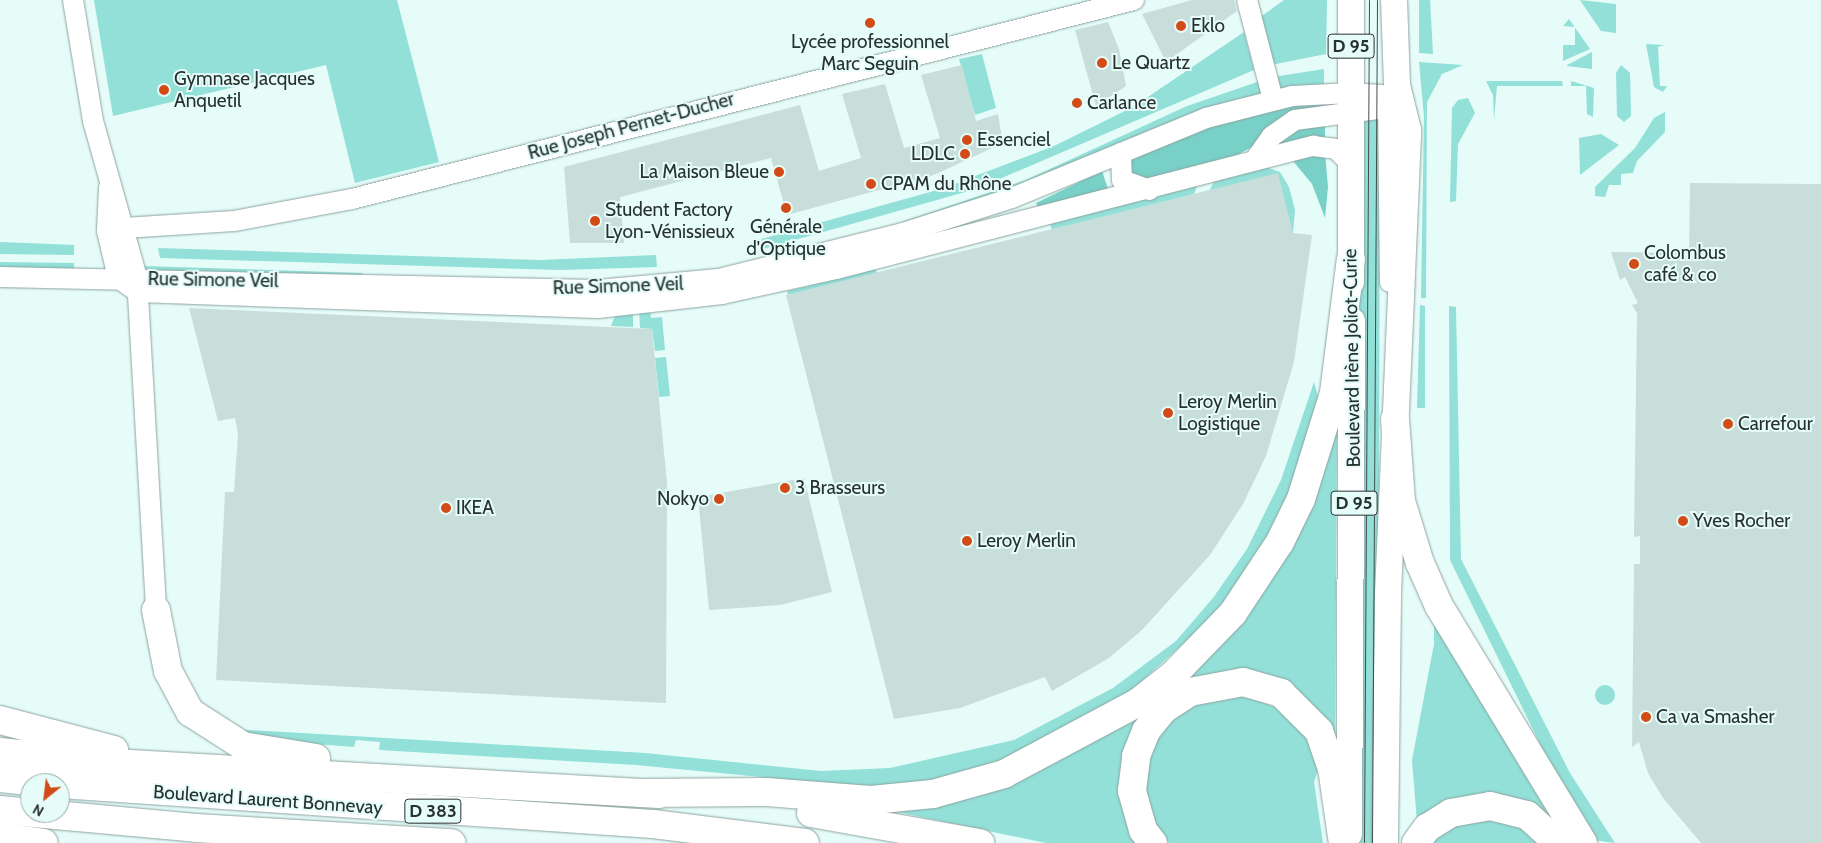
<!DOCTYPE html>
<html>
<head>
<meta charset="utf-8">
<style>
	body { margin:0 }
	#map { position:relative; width:1821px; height:843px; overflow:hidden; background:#e5fcf9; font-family:Cabin,sans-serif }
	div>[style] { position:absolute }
	.green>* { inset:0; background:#92e0d8 }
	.round { border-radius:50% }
	.forest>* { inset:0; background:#78d0c7 }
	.building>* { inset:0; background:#c7dedb }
	.roads { filter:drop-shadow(0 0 1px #8da3a0) drop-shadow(0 0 1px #8da3a0) }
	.minor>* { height:20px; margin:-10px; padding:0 10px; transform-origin:10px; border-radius:10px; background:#fff }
	.major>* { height:26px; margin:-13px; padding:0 13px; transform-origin:13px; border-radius:13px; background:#fff }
	.highway>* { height:28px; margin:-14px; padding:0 14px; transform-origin:14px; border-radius:14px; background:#fff }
	.tram>* { height:1px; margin:-0.5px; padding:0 0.5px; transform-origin:0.5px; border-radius:0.5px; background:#424d4c }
	.dots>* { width:14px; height:14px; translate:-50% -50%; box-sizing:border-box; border:2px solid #e5fcf9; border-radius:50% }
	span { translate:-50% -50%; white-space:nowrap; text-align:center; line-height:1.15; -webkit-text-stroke:4px #e5fcf9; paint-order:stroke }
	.shield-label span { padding:1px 4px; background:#e5fcf9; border:1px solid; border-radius:4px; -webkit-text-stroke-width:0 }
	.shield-label { font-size:18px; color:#283130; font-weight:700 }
	.poi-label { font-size:19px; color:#283130 }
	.left { translate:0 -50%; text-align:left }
	.right { translate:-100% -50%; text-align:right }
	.street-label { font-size:19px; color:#283130 }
	.north { position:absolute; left:20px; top:773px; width:50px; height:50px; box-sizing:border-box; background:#e5fcf9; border:1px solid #99aba9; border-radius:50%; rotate:209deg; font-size:14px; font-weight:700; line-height:20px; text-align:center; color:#283130 }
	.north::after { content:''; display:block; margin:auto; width:18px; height:22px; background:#d24b16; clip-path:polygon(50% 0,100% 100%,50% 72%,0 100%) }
</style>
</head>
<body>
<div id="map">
	<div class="green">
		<i style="clip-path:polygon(94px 0,397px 0,439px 162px,355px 183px,326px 65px,113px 116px)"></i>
		<i style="clip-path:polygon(1284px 0,1327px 0,1326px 54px,1271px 65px,1259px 18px)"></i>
		<i style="clip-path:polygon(1419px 0,1430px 0,1433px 54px,1419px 53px)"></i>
		<i style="clip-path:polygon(1580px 0,1616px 4px,1616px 33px,1601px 31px)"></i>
		<i style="clip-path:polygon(1569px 19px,1590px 49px,1563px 61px,1563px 45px,1575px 45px,1575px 27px,1563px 26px)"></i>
		<i style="clip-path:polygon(1244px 32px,1254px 70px,976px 189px,763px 249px,761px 239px,941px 189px,1054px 146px,1133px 107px)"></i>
		<i style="clip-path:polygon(1646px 44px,1664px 45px,1658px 47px,1660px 86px,1667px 86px,1663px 92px,1654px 87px)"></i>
		<i style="clip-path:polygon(1592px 52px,1592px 69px,1567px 66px,1567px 65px)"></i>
		<i style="clip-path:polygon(982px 54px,996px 108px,975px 115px,959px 59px)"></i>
		<i style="clip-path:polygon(1419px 62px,1463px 65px,1442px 74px,1427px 102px,1426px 298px,1421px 298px,1424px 117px)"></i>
		<i style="clip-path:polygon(1621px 65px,1630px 73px,1631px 116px,1624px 122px,1617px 116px,1616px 73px)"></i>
		<i style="clip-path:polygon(1324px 69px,1324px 85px,1279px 91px,1273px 77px)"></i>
		<i style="clip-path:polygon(1263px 80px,1262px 94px,903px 228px,902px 222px,1026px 180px,1187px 106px)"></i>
		<i style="clip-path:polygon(1486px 81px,1562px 81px,1563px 86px,1497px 86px,1494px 120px,1493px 95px)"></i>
		<i style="clip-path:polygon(1571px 81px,1594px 88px,1593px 117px,1587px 114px,1586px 86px,1571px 86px)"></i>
		<i style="clip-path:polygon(1468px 98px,1475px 113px,1458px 144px,1456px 201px,1450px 202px,1452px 108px,1458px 100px)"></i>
		<i style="clip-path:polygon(1665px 112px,1665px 132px,1637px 161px,1633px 173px,1621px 174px,1621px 185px,1609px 185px,1605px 197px,1595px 196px,1595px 187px,1635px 148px,1654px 118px)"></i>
		<i style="clip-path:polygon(1380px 119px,1378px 843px,1359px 843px,1359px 120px)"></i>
		<i style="clip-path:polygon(1601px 134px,1619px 145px,1580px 175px,1579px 138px)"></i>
		<i style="clip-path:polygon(1266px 167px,1280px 172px,1289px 187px,1295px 210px,1293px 233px,1210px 190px,1214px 181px)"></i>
		<i style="clip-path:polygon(1197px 186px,1194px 194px,1052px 230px,1048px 218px)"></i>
		<i style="clip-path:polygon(0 242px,74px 245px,74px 255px,0 254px)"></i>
		<i style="clip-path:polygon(158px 248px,539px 260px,656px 255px,657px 267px,560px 270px,160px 258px)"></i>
		<i style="clip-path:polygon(0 262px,74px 263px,74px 271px,0 269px)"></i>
		<i style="clip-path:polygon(874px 263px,877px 273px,788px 295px,787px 291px,809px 286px,808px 280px)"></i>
		<i style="clip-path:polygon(143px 266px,362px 273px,362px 279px,150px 272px)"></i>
		<i style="clip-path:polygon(1420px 305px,1425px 306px,1425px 408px,1417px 408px)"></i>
		<i style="clip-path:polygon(1449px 306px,1456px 307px,1461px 559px,1570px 773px,1615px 843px,1593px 840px,1542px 748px,1450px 560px)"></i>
		<i style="clip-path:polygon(650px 308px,651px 318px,662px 317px,665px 350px,655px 351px,652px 329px,640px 328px,639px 309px)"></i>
		<i style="clip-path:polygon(633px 310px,633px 327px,611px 326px,615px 316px)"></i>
		<i style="clip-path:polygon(666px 357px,670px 396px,659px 397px,655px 358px)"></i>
		<i style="clip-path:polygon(1314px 382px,1320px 403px,1304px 462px,1279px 518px,1218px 612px,1131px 691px,1038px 745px,985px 767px,935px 780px,874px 788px,636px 765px,379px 750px,380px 742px,356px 740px,354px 747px,262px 740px,231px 729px,645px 753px,821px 771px,890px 768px,1014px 740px,1113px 688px,1176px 641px,1213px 598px,1247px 549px,1281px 480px)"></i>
		<i style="clip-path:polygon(1337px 416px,1335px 747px,1266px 677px,1145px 716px,1141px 843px,1046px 843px,878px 808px,958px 797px,1207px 652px)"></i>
		<i style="clip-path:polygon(1434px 608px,1565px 829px,1539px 812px,1417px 822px,1412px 760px,1434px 644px)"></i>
		<i class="round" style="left:1595px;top:685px;width:20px;height:20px"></i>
		<i style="clip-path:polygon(1246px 696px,1280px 709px,1306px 734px,1321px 761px,1314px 782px,1323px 843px,1169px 843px,1155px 825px,1146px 801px,1145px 772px,1155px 741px,1165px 725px,1193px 705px,1212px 697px)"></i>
		<i style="clip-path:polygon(1497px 819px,1518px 826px,1541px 843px,1431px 843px,1460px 823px)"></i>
	</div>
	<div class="forest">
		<i style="clip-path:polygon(1324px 101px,1324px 109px,1233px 157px,1136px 182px,1125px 163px,1200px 129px,1280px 107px)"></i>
		<i style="clip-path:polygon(1325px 120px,1325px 137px,1275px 147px,1288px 131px)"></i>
		<i style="clip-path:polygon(1325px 153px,1328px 187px,1325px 218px,1312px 184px,1293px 161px)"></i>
		<i style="clip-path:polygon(1102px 171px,1108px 189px,1039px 211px,1036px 203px)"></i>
	</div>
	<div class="building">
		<i style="clip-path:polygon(1192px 0,1234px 0,1237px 11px,1166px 62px,1142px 14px)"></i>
		<i style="clip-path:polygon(1108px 22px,1119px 49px,1126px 86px,1096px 106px,1075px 30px)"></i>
		<i style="clip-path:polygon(962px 65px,976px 121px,998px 114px,1003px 143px,934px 175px,787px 215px,771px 158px,620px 197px,624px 243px,570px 243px,564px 167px,800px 105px,819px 171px,861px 158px,842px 94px,885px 84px,904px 148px,940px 138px,921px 75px)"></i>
		<i style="clip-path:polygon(1278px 173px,1293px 233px,1312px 235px,1294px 362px,1266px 456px,1243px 504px,1210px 555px,1142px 630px,1109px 658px,1052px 691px,1045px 677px,960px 708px,894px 719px,786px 295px)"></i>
		<i style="clip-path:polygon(1690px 183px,1821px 184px,1821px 843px,1701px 843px,1663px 798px,1648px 773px,1639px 742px,1632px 747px,1634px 564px,1640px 564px,1640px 536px,1634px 537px,1637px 313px,1632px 305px,1638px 303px,1625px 277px,1620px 280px,1611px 252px,1689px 253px)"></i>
		<i style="clip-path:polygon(189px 308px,652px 329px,667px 483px,666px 703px,216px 680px,225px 492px,234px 492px,238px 435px,235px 418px,218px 421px)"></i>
		<i style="clip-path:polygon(804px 478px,832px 592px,780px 605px,709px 610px,698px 497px)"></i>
	</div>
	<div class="roads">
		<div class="minor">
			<i style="left:73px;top:0;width:123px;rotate:80.6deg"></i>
			<i style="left:93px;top:121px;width:163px;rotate:74.3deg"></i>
			<i style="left:137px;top:278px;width:333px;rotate:86.7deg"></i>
			<i style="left:1247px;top:0;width:103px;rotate:75.4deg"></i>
			<i style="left:1121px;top:153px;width:27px;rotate:88deg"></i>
			<i style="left:1122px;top:180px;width:29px;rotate:20deg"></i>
			<i style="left:1255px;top:160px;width:29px;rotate:-55deg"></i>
			<i style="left:1272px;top:136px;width:28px;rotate:-35deg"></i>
			<i style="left:1295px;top:120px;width:83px;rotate:-7.6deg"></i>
			<i style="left:1377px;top:109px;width:24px;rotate:-45deg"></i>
			<i style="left:109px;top:188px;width:43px;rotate:92.7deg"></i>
			<i style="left:107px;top:231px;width:48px;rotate:76.8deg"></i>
			<i style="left:118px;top:278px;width:24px;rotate:35deg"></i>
			<i style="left:138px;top:292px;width:460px;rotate:2deg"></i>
			<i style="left:598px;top:308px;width:125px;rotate:-6.4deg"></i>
			<i style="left:722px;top:294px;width:117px;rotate:-12.4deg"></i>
			<i style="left:836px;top:269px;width:493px;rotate:-14.5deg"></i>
			<i style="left:1313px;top:146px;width:23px;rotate:7deg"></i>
			<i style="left:1336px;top:149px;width:20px;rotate:45deg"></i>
			<i style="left:124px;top:228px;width:110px;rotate:-3.6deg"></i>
			<i style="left:234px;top:221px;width:120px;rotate:-10.6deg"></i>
			<i style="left:352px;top:199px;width:807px;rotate:-14.28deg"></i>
			<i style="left:0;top:277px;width:598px;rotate:1.25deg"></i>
			<i style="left:598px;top:290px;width:121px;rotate:-5.2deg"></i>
			<i style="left:719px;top:279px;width:190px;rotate:-14deg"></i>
			<i style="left:903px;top:233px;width:114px;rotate:-17.8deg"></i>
			<i style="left:1012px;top:198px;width:210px;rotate:-22.4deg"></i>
			<i style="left:1206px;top:118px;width:89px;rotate:-14.3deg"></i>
			<i style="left:1292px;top:96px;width:59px;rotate:-2.9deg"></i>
			<i style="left:1351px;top:93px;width:30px;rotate:4deg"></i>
			<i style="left:1381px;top:95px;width:10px;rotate:45deg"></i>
			<i style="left:1388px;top:102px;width:180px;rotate:89.4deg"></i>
		</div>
		<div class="major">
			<i style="left:1351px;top:0;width:282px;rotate:90deg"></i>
			<i style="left:1349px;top:834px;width:513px;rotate:-89.66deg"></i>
			<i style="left:1385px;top:843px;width:249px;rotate:-89.3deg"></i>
			<i style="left:1388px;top:594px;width:464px;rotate:-87.5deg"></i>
			<i style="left:1408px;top:130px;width:46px;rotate:-103.7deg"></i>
			<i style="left:1397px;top:85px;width:85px;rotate:-92deg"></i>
		</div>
		<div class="highway">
			<i style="left:1395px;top:419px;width:82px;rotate:85.8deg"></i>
			<i style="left:1401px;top:501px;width:65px;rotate:73deg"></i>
			<i style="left:1420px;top:563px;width:47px;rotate:66.2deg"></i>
			<i style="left:1439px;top:606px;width:277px;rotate:58.7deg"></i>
			<i style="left:156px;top:610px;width:62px;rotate:78.9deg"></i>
			<i style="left:168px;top:671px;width:47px;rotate:61.8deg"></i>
			<i style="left:190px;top:712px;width:63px;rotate:32.7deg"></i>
			<i style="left:243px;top:746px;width:74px;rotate:9.3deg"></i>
			<i style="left:0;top:720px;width:118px;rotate:14.7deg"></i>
			<i style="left:0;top:752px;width:96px;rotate:6deg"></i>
			<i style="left:95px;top:762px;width:565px;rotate:3.25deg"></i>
			<i style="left:0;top:778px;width:48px;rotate:5.9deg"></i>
			<i style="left:60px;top:784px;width:594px;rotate:3.86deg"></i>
			<i style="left:653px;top:824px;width:153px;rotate:7.1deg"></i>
			<i style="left:640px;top:793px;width:126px;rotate:-0.5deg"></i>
			<i style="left:766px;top:792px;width:105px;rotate:4.4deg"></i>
			<i style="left:871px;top:800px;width:62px;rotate:-5.5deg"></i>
			<i style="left:933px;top:794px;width:74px;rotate:-15.7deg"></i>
			<i style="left:1004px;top:774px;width:151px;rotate:-28.1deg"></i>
			<i style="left:1137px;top:703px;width:46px;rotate:-37.9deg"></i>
			<i style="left:1173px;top:675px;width:86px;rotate:-45.9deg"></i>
			<i style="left:1233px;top:613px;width:85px;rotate:-56.5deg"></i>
			<i style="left:1280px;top:542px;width:48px;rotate:-64deg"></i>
			<i style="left:1301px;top:499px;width:111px;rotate:-72.7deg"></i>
			<i style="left:1334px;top:393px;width:135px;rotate:-82.8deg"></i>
			<i style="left:0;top:810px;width:197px;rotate:5.2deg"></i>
			<i style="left:196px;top:828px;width:256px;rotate:3.4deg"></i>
			<i style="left:811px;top:813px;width:172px;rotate:10.1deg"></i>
			<i style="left:0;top:837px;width:44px;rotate:7.8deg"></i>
			<i style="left:1153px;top:843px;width:16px;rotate:-128deg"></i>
			<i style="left:1143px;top:830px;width:41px;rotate:-105.8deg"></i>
			<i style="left:1132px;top:791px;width:35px;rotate:-83deg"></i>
			<i style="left:1136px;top:756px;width:27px;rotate:-68deg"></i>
			<i style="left:1146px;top:731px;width:28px;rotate:-51deg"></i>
			<i style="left:1164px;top:709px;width:31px;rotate:-33deg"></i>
			<i style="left:1190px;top:692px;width:54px;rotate:-10.7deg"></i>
			<i style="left:1243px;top:682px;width:40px;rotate:16deg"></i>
			<i style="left:1281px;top:693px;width:54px;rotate:45deg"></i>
			<i style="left:1319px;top:731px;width:39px;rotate:71deg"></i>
			<i style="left:1332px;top:768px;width:76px;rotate:81.7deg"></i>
			<i style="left:1416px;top:843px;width:19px;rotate:-54deg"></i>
			<i style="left:1427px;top:828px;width:28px;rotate:-32deg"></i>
			<i style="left:1451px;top:813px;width:40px;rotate:-10deg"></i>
			<i style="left:1490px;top:806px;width:38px;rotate:14deg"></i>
			<i style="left:1527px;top:815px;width:42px;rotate:42.1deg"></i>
		</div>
	</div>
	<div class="tram">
		<i style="left:1364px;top:843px;width:843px;rotate:-89.66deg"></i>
		<i style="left:1372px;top:843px;width:843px;rotate:-89.66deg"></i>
	</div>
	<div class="dots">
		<i style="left:870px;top:23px;background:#d24b16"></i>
		<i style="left:1181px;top:26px;background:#d24b16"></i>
		<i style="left:1102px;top:63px;background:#d24b16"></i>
		<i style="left:164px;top:90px;background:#d24b16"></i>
		<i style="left:1077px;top:103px;background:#d24b16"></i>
		<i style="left:967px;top:140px;background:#d24b16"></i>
		<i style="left:965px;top:154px;background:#d24b16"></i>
		<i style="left:779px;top:172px;background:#d24b16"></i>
		<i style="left:871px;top:184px;background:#d24b16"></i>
		<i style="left:786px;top:208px;background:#d24b16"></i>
		<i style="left:595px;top:221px;background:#d24b16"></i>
		<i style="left:1634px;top:264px;background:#d24b16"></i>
		<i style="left:1168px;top:413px;background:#d24b16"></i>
		<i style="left:1728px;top:424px;background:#d24b16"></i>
		<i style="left:785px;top:488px;background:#d24b16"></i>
		<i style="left:719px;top:499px;background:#d24b16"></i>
		<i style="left:446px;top:508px;background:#d24b16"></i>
		<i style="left:1683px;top:521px;background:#d24b16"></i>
		<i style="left:967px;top:541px;background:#d24b16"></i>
		<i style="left:1646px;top:717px;background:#d24b16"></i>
	</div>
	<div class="shield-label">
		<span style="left:1351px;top:46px">D 95</span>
		<span style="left:1354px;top:503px">D 95</span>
		<span style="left:433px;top:811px">D 383</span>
	</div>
	<div class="poi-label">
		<span class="left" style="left:1191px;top:26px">Eklo</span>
		<span style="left:870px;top:53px">Lycée professionnel<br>Marc Seguin</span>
		<span class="left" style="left:1112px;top:63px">Le Quartz</span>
		<span class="left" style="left:174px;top:90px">Gymnase Jacques<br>Anquetil</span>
		<span class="left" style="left:1087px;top:103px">Carlance</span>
		<span class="left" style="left:977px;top:140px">Essenciel</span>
		<span class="right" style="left:955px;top:154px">LDLC</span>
		<span class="right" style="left:769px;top:172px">La Maison Bleue</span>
		<span class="left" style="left:881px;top:184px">CPAM du Rhône</span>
		<span class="left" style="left:605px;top:221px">Student Factory<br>Lyon-Vénissieux</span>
		<span style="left:786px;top:238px">Générale<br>d'Optique</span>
		<span class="left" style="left:1644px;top:264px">Colombus<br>café &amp; co</span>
		<span class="left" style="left:1178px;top:413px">Leroy Merlin<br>Logistique</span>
		<span class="left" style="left:1738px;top:424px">Carrefour</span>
		<span class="left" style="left:795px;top:488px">3 Brasseurs</span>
		<span class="right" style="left:709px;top:499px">Nokyo</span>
		<span class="left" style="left:456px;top:508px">IKEA</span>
		<span class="left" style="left:1693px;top:521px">Yves Rocher</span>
		<span class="left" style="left:977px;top:541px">Leroy Merlin</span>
		<span class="left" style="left:1656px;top:717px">Ca va Smasher</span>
	</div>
	<div class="street-label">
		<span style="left:631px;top:126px;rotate:-15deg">Rue Joseph Pernet-Ducher</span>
		<span style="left:213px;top:280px;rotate:1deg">Rue Simone Veil</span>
		<span style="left:618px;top:286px;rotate:-2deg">Rue Simone Veil</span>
		<span style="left:1352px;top:358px;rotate:-91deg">Boulevard Irène Joliot-Curie</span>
		<span style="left:268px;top:800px;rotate:4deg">Boulevard Laurent Bonnevay</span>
	</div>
	<div class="north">N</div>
</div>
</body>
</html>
